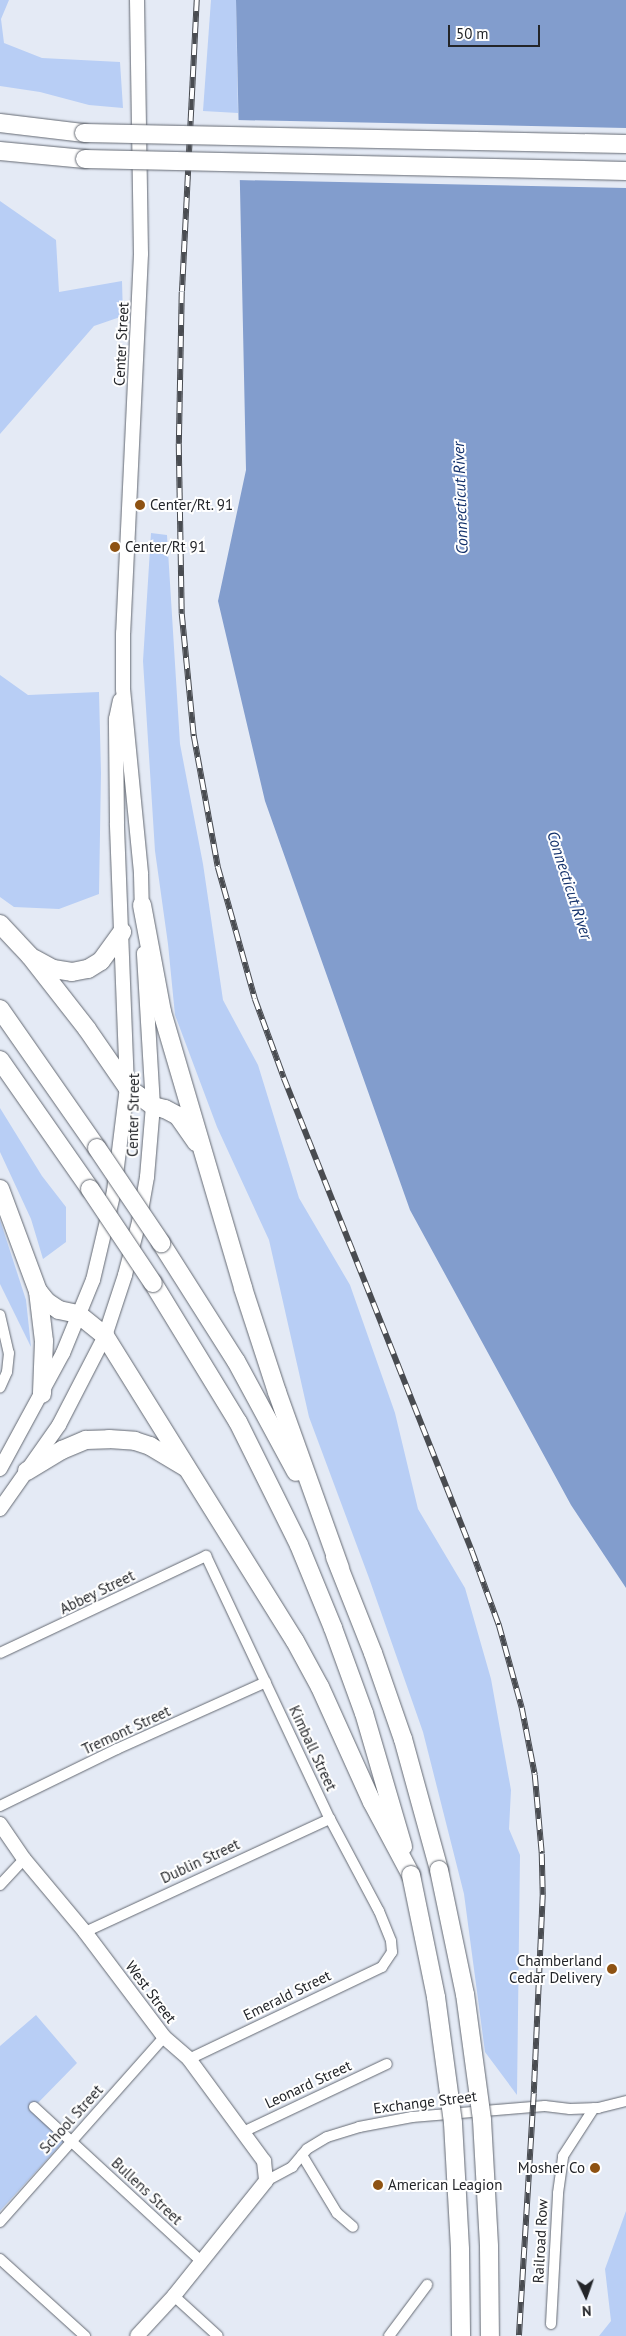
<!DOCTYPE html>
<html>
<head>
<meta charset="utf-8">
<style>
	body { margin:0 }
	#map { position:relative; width:626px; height:2336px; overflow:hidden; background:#e4eaf5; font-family:"PT Sans",sans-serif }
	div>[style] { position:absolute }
	.green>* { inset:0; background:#b8cef5 }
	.water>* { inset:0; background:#829dcd }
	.pier>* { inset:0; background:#e4eaf5 }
	.roads { filter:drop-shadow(0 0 1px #646972) drop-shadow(0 0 1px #646972) }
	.street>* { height:10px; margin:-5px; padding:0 5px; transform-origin:5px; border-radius:5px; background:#fff }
	.secondary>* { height:14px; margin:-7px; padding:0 7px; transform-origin:7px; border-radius:7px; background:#fff }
	.highway>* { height:18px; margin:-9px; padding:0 9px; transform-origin:9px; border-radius:9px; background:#fff }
	.rail>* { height:5.5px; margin-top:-2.75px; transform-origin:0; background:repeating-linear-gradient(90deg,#fff 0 11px,#494c51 0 22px); box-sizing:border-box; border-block:1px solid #494c51 }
	.bridges { filter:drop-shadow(0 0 1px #646972) drop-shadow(0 0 1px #646972) }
	.highway-bridge>* { height:18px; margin:-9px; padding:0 9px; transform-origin:9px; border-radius:9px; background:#fff }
	.dots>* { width:14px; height:14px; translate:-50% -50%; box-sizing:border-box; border:2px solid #fff; border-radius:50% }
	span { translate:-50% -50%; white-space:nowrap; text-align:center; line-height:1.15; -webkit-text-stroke:4px #fff; paint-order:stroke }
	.street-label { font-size:15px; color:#232529 }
	.poi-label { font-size:15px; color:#232529 }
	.left { translate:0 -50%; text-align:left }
	.right { translate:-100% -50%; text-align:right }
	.water-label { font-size:16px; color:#14326c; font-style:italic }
	.north { position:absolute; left:561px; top:2271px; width:50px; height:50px; -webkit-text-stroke:4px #fff; paint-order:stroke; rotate:177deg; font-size:14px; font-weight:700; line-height:20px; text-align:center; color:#232529 }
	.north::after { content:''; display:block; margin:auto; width:18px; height:22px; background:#232529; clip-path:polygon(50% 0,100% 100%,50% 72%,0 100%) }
	.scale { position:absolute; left:448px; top:25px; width:92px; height:22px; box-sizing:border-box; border:2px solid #232529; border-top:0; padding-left:6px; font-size:15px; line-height:18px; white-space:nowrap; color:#232529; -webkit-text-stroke:4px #fff; paint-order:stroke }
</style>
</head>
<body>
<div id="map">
	<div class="green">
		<i style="clip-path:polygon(0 0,9px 0,1px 19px,4px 43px,42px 58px,120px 62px,123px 108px,89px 105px,40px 92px,0 86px)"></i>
		<i style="clip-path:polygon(211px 0,236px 0,238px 113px,203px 111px)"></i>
		<i style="clip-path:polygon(0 201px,56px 240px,59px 292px,122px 281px,123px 316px,94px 326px,0 434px)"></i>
		<i style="clip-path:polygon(151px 533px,167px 535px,180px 744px,203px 864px,223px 1000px,258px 1065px,299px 1198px,350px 1285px,395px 1413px,418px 1509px,465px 1588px,491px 1679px,511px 1790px,509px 1829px,520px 1855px,517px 2095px,485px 2052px,464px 1894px,423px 1732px,369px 1578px,309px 1417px,269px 1240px,217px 1127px,175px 1015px,168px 944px,155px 851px,143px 661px)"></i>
		<i style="clip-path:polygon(0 675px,28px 695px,99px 692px,101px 773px,99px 894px,59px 909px,14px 907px,0 897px)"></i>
		<i style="clip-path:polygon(0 1108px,42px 1176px,66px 1207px,66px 1242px,43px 1259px,31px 1219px,0 1152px)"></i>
		<i style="clip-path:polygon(0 1220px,26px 1300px,31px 1347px,0 1284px)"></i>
		<i style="clip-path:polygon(36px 2015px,77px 2063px,33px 2108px,64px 2141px,0 2211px,0 2046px)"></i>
		<i style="clip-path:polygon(626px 2211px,626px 2336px,599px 2336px,611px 2321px,605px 2269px)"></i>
	</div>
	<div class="water">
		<i style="clip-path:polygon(236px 0,626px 0,626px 1588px,571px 1505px,410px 1210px,265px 801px,218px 601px,246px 470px)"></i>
	</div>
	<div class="pier">
		<i style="clip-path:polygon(236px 120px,626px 128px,626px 188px,237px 180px)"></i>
	</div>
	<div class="roads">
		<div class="street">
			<i style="left:0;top:1315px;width:39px;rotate:77deg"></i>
			<i style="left:9px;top:1353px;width:19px;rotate:96deg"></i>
			<i style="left:7px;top:1372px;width:17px;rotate:114deg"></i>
			<i style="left:0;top:1653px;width:228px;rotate:-25.2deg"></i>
			<i style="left:206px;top:1556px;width:291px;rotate:64.8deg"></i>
			<i style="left:330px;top:1819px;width:104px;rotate:62deg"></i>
			<i style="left:379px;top:1911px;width:32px;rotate:68deg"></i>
			<i style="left:391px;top:1941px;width:11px;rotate:85deg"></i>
			<i style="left:392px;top:1952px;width:18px;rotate:124deg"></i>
			<i style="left:382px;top:1967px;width:214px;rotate:154.5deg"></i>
			<i style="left:0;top:1806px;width:130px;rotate:-26deg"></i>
			<i style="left:117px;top:1749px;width:163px;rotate:-24.2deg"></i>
			<i style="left:0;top:1885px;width:35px;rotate:-47deg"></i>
			<i style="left:85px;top:1932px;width:270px;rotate:-24.8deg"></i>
			<i style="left:34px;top:2107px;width:229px;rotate:42.7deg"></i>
			<i style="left:243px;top:2132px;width:159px;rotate:-25.3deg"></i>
			<i style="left:302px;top:2155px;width:68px;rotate:58.9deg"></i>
			<i style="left:337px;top:2213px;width:21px;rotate:41deg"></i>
			<i style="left:266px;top:2181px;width:30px;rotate:-28deg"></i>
			<i style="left:292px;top:2167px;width:23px;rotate:-50deg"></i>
			<i style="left:307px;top:2149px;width:23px;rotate:-31deg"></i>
			<i style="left:327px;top:2137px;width:34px;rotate:-17deg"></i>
			<i style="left:359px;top:2127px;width:54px;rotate:-10.7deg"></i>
			<i style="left:412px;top:2117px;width:133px;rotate:-4.7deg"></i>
			<i style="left:545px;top:2106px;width:25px;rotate:7deg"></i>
			<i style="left:570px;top:2109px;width:28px;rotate:-2deg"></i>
			<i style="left:598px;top:2108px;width:29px;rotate:-14deg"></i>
			<i style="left:0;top:2222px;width:247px;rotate:-48.4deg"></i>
			<i style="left:0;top:2259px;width:115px;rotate:42.2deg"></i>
			<i style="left:174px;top:2296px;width:59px;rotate:42.3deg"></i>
			<i style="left:551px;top:2324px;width:131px;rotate:-86.9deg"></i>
			<i style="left:558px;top:2193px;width:37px;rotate:-82deg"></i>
			<i style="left:563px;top:2156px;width:57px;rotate:-57.1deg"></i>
			<i style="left:389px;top:2336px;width:64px;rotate:-53.3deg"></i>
		</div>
		<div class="secondary">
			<i style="left:137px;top:0;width:254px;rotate:89.1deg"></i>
			<i style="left:141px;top:254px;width:379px;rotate:92.7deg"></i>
			<i style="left:123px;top:633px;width:56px;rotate:90deg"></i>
			<i style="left:123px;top:689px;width:186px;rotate:84.4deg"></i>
			<i style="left:141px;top:874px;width:40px;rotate:88.6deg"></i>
			<i style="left:0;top:1469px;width:132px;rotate:-61.5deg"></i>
			<i style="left:63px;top:1353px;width:79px;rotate:-67.7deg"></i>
			<i style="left:93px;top:1280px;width:91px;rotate:-76.7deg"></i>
			<i style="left:114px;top:1191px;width:105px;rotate:-82.9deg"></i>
			<i style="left:127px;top:1087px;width:264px;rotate:-92.2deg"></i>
			<i style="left:117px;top:823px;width:104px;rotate:-90.6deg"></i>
			<i style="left:116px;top:719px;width:19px;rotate:-78deg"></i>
			<i style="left:0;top:1509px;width:103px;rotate:-54.9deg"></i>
			<i style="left:59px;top:1425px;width:100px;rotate:-62.7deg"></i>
			<i style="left:105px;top:1336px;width:64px;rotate:-71.8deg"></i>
			<i style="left:125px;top:1275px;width:55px;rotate:-75.2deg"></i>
			<i style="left:139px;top:1222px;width:46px;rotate:-79.9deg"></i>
			<i style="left:147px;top:1177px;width:71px;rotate:-85.2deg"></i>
			<i style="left:153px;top:1106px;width:153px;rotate:-93.4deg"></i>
			<i style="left:0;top:1824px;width:42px;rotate:55.6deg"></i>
			<i style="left:24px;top:1859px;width:95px;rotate:50.1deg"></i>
			<i style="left:85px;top:1932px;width:131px;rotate:53deg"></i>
			<i style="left:164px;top:2037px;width:33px;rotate:41deg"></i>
			<i style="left:189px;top:2059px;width:127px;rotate:53.7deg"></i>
			<i style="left:264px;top:2161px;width:20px;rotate:84deg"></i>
			<i style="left:266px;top:2181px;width:147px;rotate:128.7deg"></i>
			<i style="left:174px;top:2296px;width:54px;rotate:132.8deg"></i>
		</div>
		<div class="highway">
			<i style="left:0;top:123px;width:85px;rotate:6.8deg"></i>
			<i style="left:0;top:151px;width:85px;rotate:5.4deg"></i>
			<i style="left:142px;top:905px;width:109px;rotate:79.4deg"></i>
			<i style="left:162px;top:1012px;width:288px;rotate:73.6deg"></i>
			<i style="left:243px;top:1288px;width:109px;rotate:71.9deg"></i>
			<i style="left:277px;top:1392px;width:187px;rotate:70.3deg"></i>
			<i style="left:0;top:924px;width:44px;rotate:46.8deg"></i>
			<i style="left:30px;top:956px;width:93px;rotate:52deg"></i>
			<i style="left:87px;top:1029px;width:70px;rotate:55.4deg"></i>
			<i style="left:127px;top:1087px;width:32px;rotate:36deg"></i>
			<i style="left:153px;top:1106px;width:12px;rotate:14deg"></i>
			<i style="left:165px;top:1109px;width:15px;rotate:28deg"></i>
			<i style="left:178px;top:1116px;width:32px;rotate:55deg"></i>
			<i style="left:35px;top:959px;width:21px;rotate:29deg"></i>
			<i style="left:53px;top:969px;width:19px;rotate:9deg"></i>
			<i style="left:72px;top:972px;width:16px;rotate:-11deg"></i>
			<i style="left:88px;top:969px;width:15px;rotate:-32deg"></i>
			<i style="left:101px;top:961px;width:36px;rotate:-54deg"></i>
			<i style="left:0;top:1009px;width:169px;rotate:55.1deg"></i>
			<i style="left:0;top:1060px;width:157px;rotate:55.1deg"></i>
			<i style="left:0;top:1189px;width:109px;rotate:69.6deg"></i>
			<i style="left:38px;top:1291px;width:14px;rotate:51deg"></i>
			<i style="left:47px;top:1302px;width:14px;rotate:34deg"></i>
			<i style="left:59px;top:1310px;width:19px;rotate:12deg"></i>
			<i style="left:78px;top:1314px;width:35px;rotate:39deg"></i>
			<i style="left:105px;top:1336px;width:359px;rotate:58.1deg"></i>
			<i style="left:295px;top:1641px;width:52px;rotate:61.5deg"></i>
			<i style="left:320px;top:1687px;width:126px;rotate:65.7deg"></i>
			<i style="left:372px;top:1802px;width:83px;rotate:61.9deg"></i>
			<i style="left:161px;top:1243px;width:140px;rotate:57.6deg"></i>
			<i style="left:236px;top:1361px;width:126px;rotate:61.6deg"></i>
			<i style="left:153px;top:1283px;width:163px;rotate:58.6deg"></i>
			<i style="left:238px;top:1422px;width:137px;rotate:63.6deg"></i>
			<i style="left:299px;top:1545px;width:90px;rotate:67.7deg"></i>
			<i style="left:333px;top:1628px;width:90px;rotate:70deg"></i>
			<i style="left:364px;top:1713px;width:139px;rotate:73.7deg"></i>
			<i style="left:38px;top:1291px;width:50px;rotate:83.2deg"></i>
			<i style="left:44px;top:1341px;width:53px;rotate:92.2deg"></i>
			<i style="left:27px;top:1471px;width:41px;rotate:-31deg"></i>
			<i style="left:62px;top:1450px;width:26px;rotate:-23deg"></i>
			<i style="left:86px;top:1440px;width:23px;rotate:-2deg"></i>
			<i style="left:109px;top:1439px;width:26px;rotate:4deg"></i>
			<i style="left:135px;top:1441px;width:16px;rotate:18deg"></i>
			<i style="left:150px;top:1446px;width:41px;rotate:31deg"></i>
			<i style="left:335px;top:1557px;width:103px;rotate:68.4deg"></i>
			<i style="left:373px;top:1653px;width:91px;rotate:70.8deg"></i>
			<i style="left:403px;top:1739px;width:136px;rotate:74.6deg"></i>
		</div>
	</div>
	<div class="rail">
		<i style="left:197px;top:0;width:292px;rotate:92.9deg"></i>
		<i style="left:182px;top:292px;width:152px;rotate:91.1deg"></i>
		<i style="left:179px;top:444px;width:170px;rotate:89deg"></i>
		<i style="left:182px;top:614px;width:123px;rotate:84.4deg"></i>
		<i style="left:194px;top:736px;width:133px;rotate:79.6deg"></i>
		<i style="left:218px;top:867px;width:137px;rotate:74.3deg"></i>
		<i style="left:255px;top:999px;width:84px;rotate:69.8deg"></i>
		<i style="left:284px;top:1078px;width:509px;rotate:68.32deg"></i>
		<i style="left:472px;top:1551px;width:79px;rotate:70deg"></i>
		<i style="left:499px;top:1625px;width:86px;rotate:74.5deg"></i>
		<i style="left:522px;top:1708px;width:68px;rotate:79deg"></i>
		<i style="left:535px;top:1775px;width:79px;rotate:84.9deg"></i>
		<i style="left:542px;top:1854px;width:41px;rotate:88.6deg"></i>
		<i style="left:543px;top:1895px;width:199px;rotate:92.6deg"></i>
		<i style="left:534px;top:2094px;width:242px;rotate:93.5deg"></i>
	</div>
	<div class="bridges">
		<div class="highway-bridge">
			<i style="left:84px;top:133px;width:542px;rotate:1.16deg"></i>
			<i style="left:85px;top:159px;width:541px;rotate:1.27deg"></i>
			<i style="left:97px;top:1148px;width:115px;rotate:56deg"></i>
			<i style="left:90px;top:1189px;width:113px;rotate:56.2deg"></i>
			<i style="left:439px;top:1870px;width:127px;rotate:78.2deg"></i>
			<i style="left:465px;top:1994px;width:127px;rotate:82.3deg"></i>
			<i style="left:482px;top:2120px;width:127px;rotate:86.8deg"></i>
			<i style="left:489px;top:2247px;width:89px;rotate:89.4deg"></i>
			<i style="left:411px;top:1875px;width:125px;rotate:78.4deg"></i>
			<i style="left:436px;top:1997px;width:127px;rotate:82.3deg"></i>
			<i style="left:453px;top:2123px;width:127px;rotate:86.8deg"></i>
			<i style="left:460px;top:2250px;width:86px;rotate:89.3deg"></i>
		</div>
	</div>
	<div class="dots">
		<i style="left:140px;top:505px;background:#8e5212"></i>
		<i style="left:115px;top:547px;background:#8e5212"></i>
		<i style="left:612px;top:1969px;background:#8e5212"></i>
		<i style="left:595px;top:2168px;background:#8e5212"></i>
		<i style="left:378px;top:2185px;background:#8e5212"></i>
	</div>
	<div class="street-label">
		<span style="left:121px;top:344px;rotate:-87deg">Center Street</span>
		<span style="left:133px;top:1115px;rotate:-89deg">Center Street</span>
		<span style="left:97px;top:1592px;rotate:-26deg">Abbey Street</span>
		<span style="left:126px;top:1730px;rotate:-25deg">Tremont Street</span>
		<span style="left:313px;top:1748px;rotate:65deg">Kimball Street</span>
		<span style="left:200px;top:1861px;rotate:-25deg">Dublin Street</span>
		<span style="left:151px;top:1992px;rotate:53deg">West Street</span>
		<span style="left:287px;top:1995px;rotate:-26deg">Emerald Street</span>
		<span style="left:308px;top:2084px;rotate:-25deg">Leonard Street</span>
		<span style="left:425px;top:2102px;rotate:-7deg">Exchange Street</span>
		<span style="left:71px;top:2119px;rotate:-48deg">School Street</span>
		<span style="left:147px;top:2191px;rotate:43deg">Bullens Street</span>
		<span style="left:540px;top:2241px;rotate:-87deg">Railroad Row</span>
	</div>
	<div class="poi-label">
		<span class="left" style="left:150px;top:505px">Center/Rt. 91</span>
		<span class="left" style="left:125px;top:547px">Center/Rt 91</span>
		<span class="right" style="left:602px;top:1969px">Chamberland<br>Cedar Delivery</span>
		<span class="right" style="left:585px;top:2168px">Mosher Co</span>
		<span class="left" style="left:388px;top:2185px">American Leagion</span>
	</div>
	<div class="water-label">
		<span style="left:460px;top:498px;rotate:-92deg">Connecticut River</span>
		<span style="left:570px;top:885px;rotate:72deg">Connecticut River</span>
	</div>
	<div class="north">N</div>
	<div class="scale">50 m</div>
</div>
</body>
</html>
